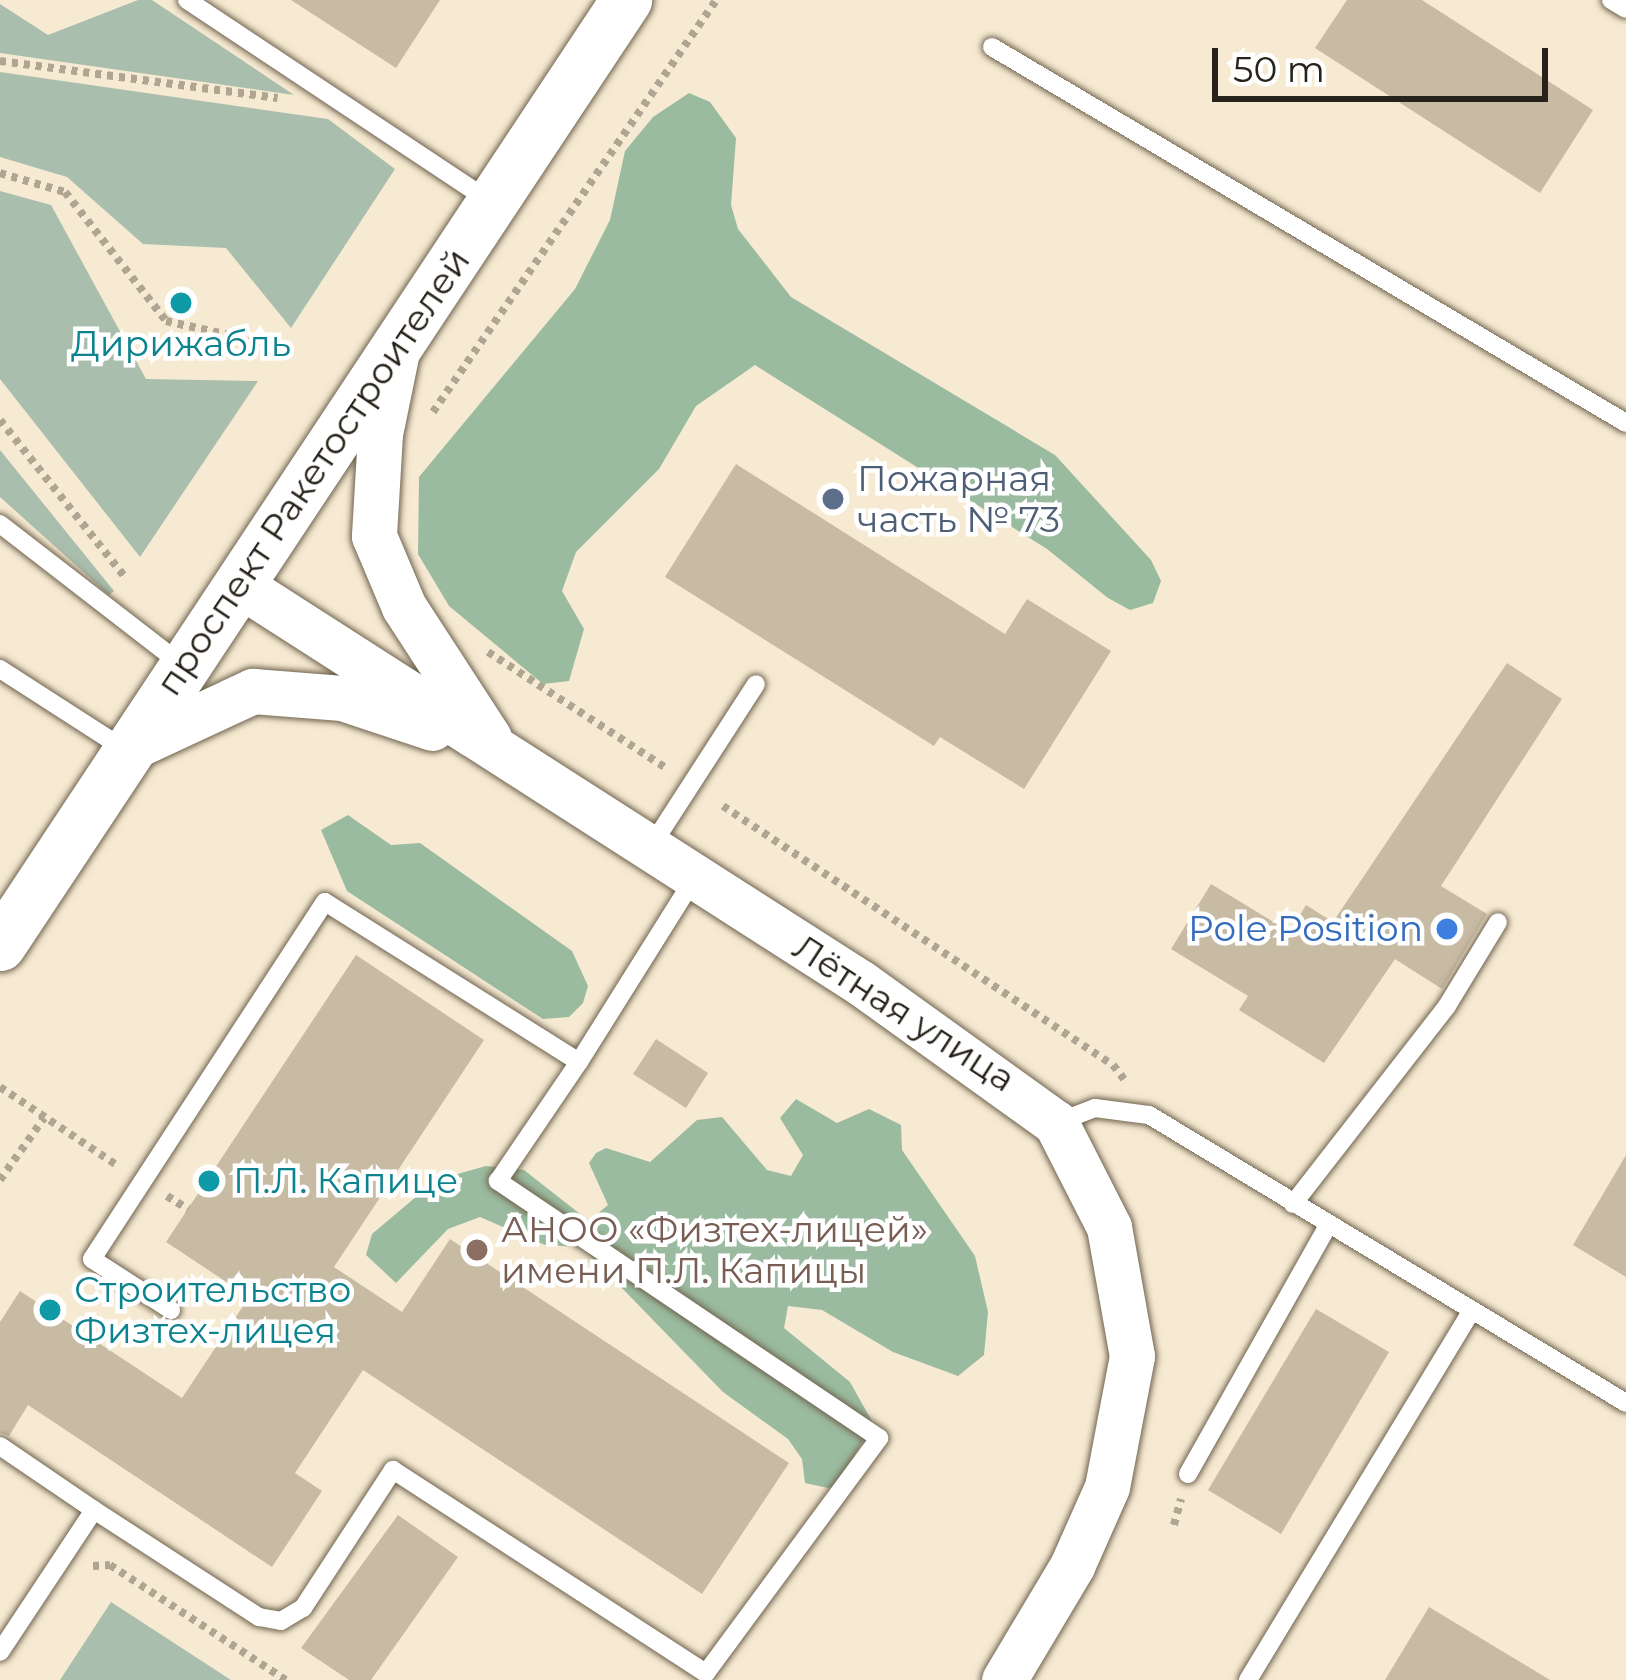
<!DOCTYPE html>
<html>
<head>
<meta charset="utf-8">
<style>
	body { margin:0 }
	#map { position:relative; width:1626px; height:1680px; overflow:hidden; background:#f7ead2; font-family:Montserrat,sans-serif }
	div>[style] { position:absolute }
	.green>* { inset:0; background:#aabead }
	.forest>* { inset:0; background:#9abb9f }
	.building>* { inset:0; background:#c8bba4 }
	.path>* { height:8px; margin-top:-4px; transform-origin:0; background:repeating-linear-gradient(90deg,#afa592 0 6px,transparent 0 12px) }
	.roads { filter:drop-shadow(0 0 3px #706450) drop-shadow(0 0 3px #706450) }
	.service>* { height:18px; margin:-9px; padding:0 9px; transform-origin:9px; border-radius:9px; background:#fff }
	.tertiary>* { height:45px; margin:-22.5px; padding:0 22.5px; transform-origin:22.5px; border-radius:22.5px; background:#fff }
	.secondary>* { height:51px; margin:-25.5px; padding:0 25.5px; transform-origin:25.5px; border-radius:25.5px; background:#fff }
	.dots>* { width:33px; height:33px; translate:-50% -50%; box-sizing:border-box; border:6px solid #fff; border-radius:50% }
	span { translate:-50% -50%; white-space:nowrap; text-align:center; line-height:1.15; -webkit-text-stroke:9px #fff; paint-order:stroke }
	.culture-label { font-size:36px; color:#0d838f }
	.left { translate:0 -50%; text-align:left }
	.street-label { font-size:36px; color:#28231a }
	.service-label { font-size:36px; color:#4e5e75 }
	.shop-label { font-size:36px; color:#366cbe }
	.right { translate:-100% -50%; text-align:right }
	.education-label { font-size:36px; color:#785e54 }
	.scale { position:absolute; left:1212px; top:48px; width:336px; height:54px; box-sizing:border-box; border:6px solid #28231a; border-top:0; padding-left:15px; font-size:36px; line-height:42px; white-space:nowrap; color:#28231a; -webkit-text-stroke:9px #fff; paint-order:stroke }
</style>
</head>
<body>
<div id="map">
	<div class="green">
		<i style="clip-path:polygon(138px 0,152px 0,294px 95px,0 53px,0 4px,48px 35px)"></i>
		<i style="clip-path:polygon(0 72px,328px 119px,395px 169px,291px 328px,226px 248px,143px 244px,67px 177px,0 157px)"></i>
		<i style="clip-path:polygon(0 191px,51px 205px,146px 379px,258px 381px,140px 557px,0 379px)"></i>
		<i style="clip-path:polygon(0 450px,114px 591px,109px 595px,0 497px)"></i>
		<i style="clip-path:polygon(111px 1602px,231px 1680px,60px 1680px)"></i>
	</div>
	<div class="forest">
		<i style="clip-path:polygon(689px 93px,710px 102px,736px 138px,731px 205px,738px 229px,791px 297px,1055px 455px,1151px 560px,1161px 581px,1153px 603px,1130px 610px,1108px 598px,1047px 549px,755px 365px,696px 406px,659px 469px,576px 552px,562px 591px,584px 629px,569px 681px,543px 684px,449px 606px,418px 554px,419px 477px,575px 289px,610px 220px,625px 151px,653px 117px)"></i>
		<i style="clip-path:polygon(348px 815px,391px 845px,420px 843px,572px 951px,588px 986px,583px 1003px,569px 1017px,543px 1019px,347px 891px,321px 830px)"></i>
		<i style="clip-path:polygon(796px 1099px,837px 1123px,869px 1109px,901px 1125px,902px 1150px,975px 1256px,988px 1312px,984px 1355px,958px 1376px,893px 1352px,822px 1310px,788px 1306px,784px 1328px,850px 1382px,873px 1423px,838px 1484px,828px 1488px,805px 1483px,802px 1459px,788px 1439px,723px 1392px,582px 1247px,545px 1245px,480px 1217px,448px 1229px,396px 1283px,366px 1255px,372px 1234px,436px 1180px,486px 1166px,524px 1170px,589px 1221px,608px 1205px,589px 1163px,596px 1153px,606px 1148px,650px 1162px,697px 1120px,722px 1117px,767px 1170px,791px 1176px,803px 1155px,780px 1118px)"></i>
	</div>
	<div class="building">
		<i style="clip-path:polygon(291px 0,440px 0,396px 68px)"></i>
		<i style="clip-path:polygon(1347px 0,1422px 0,1593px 110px,1540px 193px,1315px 48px)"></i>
		<i style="clip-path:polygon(736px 464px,1005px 634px,1027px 599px,1111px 651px,1024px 789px,940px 737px,934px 746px,665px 577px)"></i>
		<i style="clip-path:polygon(1507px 663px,1562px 699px,1441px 886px,1487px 914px,1442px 989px,1395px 959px,1324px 1063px,1239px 1010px,1248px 996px,1171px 949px,1211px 884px,1290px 932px,1306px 905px,1333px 922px)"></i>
		<i style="clip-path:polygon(356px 955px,484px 1040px,334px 1267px,402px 1312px,450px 1239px,789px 1463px,702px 1594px,363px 1370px,295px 1473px,322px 1491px,272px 1567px,28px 1405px,9px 1436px,0 1433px,0 1322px,20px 1291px,182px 1398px,249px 1297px,166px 1242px)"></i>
		<i style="clip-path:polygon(656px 1039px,708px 1073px,686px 1108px,633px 1074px)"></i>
		<i style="clip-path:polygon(1626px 1155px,1626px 1277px,1573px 1245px)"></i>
		<i style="clip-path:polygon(1316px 1309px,1389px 1352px,1281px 1534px,1208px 1490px)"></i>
		<i style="clip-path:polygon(398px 1515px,458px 1557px,371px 1680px,349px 1680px,301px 1648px)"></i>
		<i style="clip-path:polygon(1429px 1607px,1550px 1680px,1385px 1680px)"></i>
	</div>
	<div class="path">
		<i style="left:0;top:61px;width:280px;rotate:7.6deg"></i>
		<i style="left:0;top:173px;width:68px;rotate:16.3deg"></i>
		<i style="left:65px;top:192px;width:164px;rotate:51.9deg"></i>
		<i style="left:166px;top:321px;width:128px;rotate:12.6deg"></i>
		<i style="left:433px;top:412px;width:500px;rotate:-55.5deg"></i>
		<i style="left:0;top:420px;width:201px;rotate:51.5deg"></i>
		<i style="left:488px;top:652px;width:212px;rotate:33.1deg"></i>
		<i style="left:723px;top:806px;width:468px;rotate:33.6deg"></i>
		<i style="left:1113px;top:1065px;width:18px;rotate:52deg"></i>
		<i style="left:0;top:1087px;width:142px;rotate:33.8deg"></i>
		<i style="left:0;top:1180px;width:76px;rotate:-54.6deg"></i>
		<i style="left:167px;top:1196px;width:25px;rotate:32deg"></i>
		<i style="left:1174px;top:1525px;width:27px;rotate:-75deg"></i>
		<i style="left:93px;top:1566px;width:17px;rotate:-3deg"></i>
		<i style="left:110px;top:1565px;width:210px;rotate:33.2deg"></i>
	</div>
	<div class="roads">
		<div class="service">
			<i style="left:187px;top:0;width:361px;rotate:33.6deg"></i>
			<i style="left:1611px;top:0;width:17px;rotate:31deg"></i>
			<i style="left:992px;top:47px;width:737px;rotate:30.67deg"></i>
			<i style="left:0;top:524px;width:229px;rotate:37.7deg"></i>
			<i style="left:0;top:669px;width:151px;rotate:32.8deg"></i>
			<i style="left:650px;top:848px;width:195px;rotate:-57.1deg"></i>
			<i style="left:1056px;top:1123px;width:42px;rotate:-21deg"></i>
			<i style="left:1095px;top:1108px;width:54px;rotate:7.4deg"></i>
			<i style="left:1149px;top:1115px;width:557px;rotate:31.12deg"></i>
			<i style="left:1293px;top:1204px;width:251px;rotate:-52.1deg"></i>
			<i style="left:1447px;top:1006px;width:98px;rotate:-58.7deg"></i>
			<i style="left:171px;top:1310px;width:94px;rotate:-147.2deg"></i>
			<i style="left:92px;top:1259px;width:426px;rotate:-56.9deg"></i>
			<i style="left:325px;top:902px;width:300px;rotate:32.2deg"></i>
			<i style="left:579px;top:1062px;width:218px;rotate:-57.9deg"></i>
			<i style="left:0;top:1446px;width:114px;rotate:34.2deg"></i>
			<i style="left:94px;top:1510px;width:170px;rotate:123.5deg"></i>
			<i style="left:1188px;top:1474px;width:285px;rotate:-60.6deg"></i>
			<i style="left:94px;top:1510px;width:197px;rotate:33deg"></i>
			<i style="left:259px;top:1617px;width:22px;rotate:10deg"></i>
			<i style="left:281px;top:1621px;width:26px;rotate:-31deg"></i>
			<i style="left:303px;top:1608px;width:165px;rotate:-56.9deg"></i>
			<i style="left:393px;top:1470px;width:373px;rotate:33deg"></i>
			<i style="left:706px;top:1673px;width:292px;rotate:-53.6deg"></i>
			<i style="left:879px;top:1438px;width:460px;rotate:-146deg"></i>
			<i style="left:498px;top:1181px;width:144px;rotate:-55.8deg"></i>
			<i style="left:1248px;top:1680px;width:430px;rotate:-58.8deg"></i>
		</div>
		<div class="tertiary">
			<i style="left:397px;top:351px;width:85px;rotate:101.6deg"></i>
			<i style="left:380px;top:434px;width:102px;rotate:93.4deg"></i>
			<i style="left:374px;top:536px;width:77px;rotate:67.1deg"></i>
			<i style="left:404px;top:607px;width:156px;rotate:57deg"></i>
			<i style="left:240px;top:585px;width:738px;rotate:32.66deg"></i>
			<i style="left:861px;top:983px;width:240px;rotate:35.7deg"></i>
			<i style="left:1056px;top:1123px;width:117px;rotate:63deg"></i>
			<i style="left:1109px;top:1227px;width:131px;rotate:79.9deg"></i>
			<i style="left:1132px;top:1356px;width:133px;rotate:100.8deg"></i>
			<i style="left:1107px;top:1487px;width:86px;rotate:113.9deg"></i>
			<i style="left:1072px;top:1566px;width:133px;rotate:120.8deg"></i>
			<i style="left:130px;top:748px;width:136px;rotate:-24.9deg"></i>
			<i style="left:253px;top:691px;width:89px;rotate:4.5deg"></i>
			<i style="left:342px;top:698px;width:95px;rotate:18.4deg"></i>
		</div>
		<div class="secondary">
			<i style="left:0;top:945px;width:1134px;rotate:-56.48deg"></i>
		</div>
	</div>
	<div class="dots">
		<i style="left:181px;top:303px;background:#0f9aa8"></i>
		<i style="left:833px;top:499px;background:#5c6f8a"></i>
		<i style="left:1447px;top:929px;background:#3f7fe0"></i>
		<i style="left:209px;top:1181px;background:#0f9aa8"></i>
		<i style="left:477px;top:1250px;background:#8d6e63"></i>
		<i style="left:50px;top:1310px;background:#0f9aa8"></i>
	</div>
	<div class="culture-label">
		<span style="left:181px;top:344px">Дирижабль</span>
		<span class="left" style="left:233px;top:1181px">П.Л. Капице</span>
		<span class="left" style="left:74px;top:1310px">Строительство<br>Физтех-лицея</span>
	</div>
	<div class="street-label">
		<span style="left:313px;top:472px;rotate:-56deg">проспект Ракетостроителей</span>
		<span style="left:904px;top:1013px;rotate:33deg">Лётная улица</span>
	</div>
	<div class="service-label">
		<span class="left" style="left:857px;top:499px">Пожарная<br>часть № 73</span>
	</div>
	<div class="shop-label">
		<span class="right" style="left:1423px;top:929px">Pole Position</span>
	</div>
	<div class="education-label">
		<span class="left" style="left:501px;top:1250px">АНОО «Физтех-лицей»<br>имени П.Л. Капицы</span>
	</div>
	<div class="scale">50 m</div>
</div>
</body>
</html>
